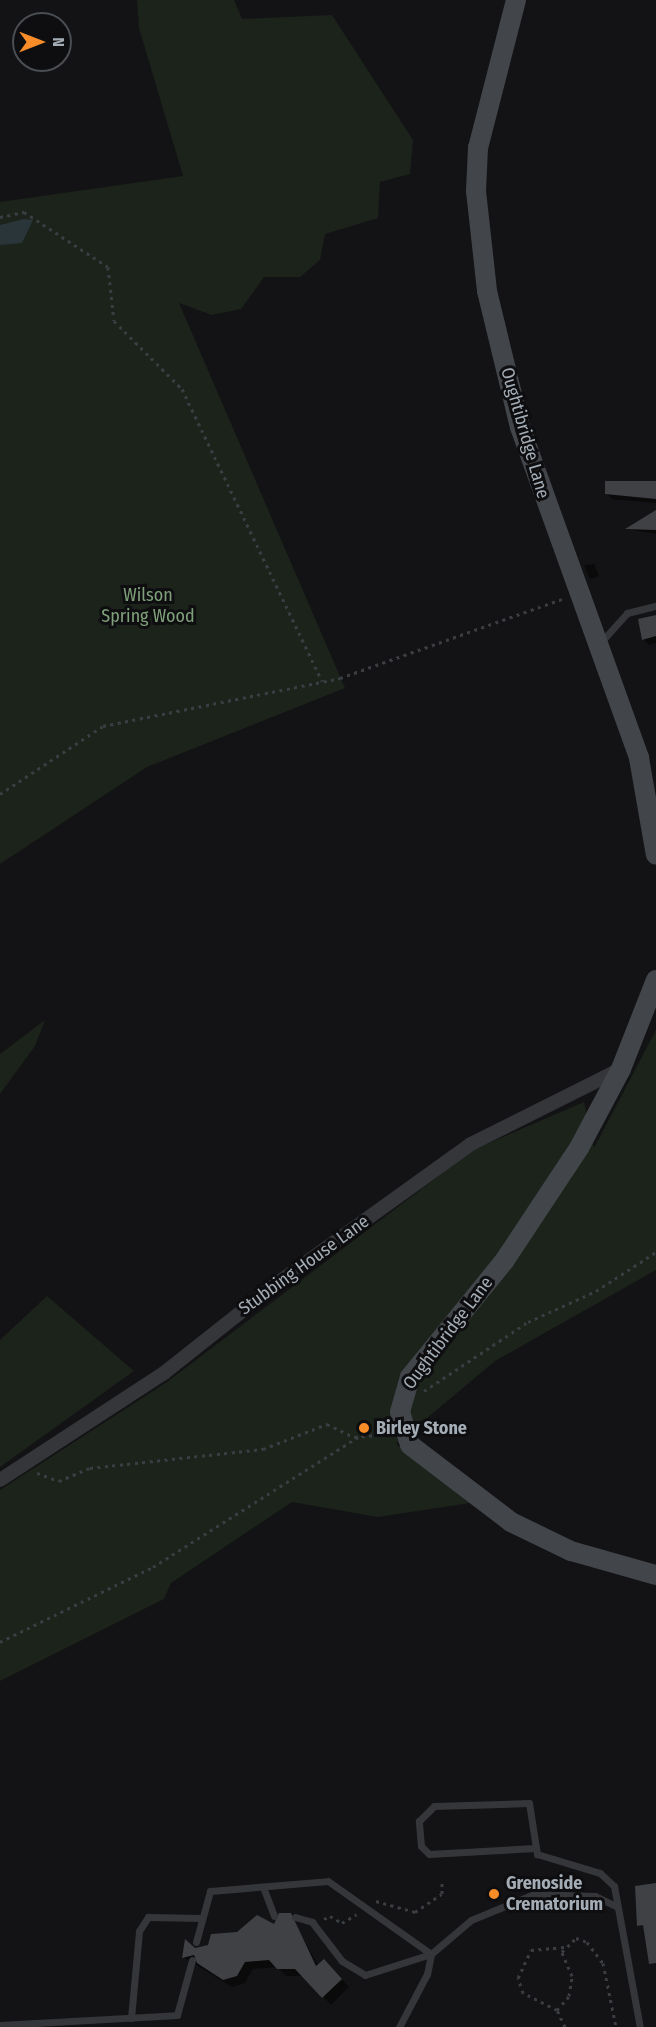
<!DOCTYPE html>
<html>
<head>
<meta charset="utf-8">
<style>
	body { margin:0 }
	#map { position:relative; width:656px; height:2027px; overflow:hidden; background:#131315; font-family:"Fira Sans Condensed",sans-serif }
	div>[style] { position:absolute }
	.green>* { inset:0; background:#1b231b }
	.water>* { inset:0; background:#293539 }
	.shadow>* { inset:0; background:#0007 }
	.building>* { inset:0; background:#3f4145 }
	.path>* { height:3px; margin-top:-1.5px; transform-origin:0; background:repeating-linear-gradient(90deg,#3a3d41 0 3px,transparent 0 7.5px) }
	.lane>* { height:7px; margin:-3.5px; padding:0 3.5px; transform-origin:3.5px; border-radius:3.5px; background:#34363a }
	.street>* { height:14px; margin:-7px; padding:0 7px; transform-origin:7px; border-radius:7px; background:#34363a }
	.secondary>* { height:20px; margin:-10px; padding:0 10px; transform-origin:10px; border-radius:10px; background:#42454a }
	.dots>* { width:16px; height:16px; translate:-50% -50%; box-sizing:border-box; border:3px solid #0e0e10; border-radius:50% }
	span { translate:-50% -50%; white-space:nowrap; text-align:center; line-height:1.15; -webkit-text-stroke:6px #0e0e10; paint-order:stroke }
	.street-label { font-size:18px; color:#a4adb6 }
	.park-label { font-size:18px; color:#7fa17a }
	.poi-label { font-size:18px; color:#a4adb6; font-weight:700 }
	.left { translate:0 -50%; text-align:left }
	.north { position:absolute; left:12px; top:12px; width:60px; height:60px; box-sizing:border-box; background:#0e0e10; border:2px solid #4a4e52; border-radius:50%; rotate:90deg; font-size:16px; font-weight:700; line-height:24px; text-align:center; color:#a4adb6 }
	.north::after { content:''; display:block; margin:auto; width:21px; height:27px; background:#f78c29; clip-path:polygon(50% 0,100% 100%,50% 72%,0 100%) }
</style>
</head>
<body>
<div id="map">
	<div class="green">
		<i style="clip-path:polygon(137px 0,234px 0,242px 19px,332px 15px,413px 140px,410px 174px,380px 182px,378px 218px,325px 234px,320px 260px,300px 277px,264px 277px,241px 309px,212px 315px,179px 303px,345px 688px,147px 767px,0 864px,0 202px,183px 176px,139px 28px)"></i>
		<i style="clip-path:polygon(45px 1020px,35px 1046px,0 1094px,0 1054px)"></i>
		<i style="clip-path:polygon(656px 1030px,656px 1270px,495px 1361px,396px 1444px,470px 1503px,378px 1517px,292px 1502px,171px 1583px,164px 1599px,0 1681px,0 1490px,167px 1382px,473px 1150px,584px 1102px,594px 1148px)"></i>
		<i style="clip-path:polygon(47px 1296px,134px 1371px,0 1467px,0 1340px)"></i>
	</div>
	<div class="water">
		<i style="clip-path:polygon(24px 219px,33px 220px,22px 243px,0 245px,0 225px)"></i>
	</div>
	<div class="shadow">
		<i style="clip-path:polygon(656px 483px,656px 503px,612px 499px,606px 493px)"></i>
		<i style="clip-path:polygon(656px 512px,656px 534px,627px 529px)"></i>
		<i style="clip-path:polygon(594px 564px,599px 576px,590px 579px,584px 565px)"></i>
		<i style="clip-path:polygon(656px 617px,656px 643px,649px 645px,643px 639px)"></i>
		<i style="clip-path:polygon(290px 1915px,318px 1965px,324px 1961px,349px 1987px,331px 2005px,304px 1976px,286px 1976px,277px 1967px,253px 1969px,245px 1983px,232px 1987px,183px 1957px,238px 1934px,275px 1926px)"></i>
	</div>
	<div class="building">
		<i style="clip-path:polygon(605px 481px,656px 481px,656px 499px,605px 494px)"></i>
		<i style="clip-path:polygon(656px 510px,656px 530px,625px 529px)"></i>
		<i style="clip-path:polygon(656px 615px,656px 636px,642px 640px,638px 619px)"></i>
		<i style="clip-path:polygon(656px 1883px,656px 1963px,649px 1964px,643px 1925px,637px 1926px,635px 1886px)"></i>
		<i style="clip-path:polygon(279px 1913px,291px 1913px,316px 1966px,324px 1959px,342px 1979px,322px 1998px,295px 1969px,277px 1969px,269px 1960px,245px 1962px,237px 1976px,223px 1980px,197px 1963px,194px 1955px,182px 1958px,185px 1939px,195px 1948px,208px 1945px,211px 1934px,237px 1932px,257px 1915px,274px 1924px)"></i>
	</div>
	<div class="path">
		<i style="left:0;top:217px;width:25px;rotate:-12deg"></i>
		<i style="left:24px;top:212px;width:100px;rotate:33.2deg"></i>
		<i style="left:108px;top:267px;width:54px;rotate:83.7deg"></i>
		<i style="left:114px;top:321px;width:96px;rotate:45deg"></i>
		<i style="left:182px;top:389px;width:324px;rotate:64.4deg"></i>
		<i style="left:0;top:794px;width:123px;rotate:-33.4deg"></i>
		<i style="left:103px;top:726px;width:242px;rotate:-11.4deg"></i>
		<i style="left:340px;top:678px;width:239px;rotate:-19.6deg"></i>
		<i style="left:424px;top:1391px;width:125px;rotate:-33.6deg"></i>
		<i style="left:528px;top:1322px;width:75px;rotate:-24.5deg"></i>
		<i style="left:596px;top:1291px;width:72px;rotate:-33deg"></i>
		<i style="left:37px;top:1473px;width:23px;rotate:20deg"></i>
		<i style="left:59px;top:1481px;width:34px;rotate:-23deg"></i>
		<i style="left:90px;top:1468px;width:174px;rotate:-6.3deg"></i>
		<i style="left:263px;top:1449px;width:69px;rotate:-21.3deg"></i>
		<i style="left:327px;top:1424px;width:30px;rotate:26deg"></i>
		<i style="left:354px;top:1437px;width:35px;rotate:-5deg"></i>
		<i style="left:0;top:1642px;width:170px;rotate:-26.1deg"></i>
		<i style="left:153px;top:1567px;width:275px;rotate:-32.4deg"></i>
		<i style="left:376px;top:1901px;width:41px;rotate:15.8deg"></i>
		<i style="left:415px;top:1912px;width:32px;rotate:-34deg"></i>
		<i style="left:442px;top:1894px;width:11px;rotate:-90deg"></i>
		<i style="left:324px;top:1919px;width:7px;rotate:-27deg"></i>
		<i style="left:330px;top:1916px;width:14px;rotate:30deg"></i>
		<i style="left:342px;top:1923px;width:17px;rotate:-31deg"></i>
		<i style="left:557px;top:2010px;width:38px;rotate:-153deg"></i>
		<i style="left:523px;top:1993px;width:16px;rotate:-108deg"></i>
		<i style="left:518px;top:1978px;width:31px;rotate:-65deg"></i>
		<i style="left:531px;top:1950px;width:34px;rotate:-5deg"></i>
		<i style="left:565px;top:2027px;width:19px;rotate:-115deg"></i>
		<i style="left:557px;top:2010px;width:18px;rotate:-49deg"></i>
		<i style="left:569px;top:1996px;width:20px;rotate:-81deg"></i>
		<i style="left:572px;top:1976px;width:26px;rotate:-113deg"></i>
		<i style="left:562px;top:1952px;width:20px;rotate:-45deg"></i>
		<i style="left:576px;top:1938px;width:12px;rotate:20deg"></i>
		<i style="left:587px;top:1942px;width:26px;rotate:53deg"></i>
		<i style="left:603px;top:1963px;width:65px;rotate:78.5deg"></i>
	</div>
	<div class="lane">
		<i style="left:601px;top:642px;width:39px;rotate:-48deg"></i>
		<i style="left:627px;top:613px;width:30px;rotate:-14deg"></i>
		<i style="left:535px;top:1848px;width:106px;rotate:176.8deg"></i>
		<i style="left:429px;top:1854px;width:11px;rotate:-135deg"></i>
		<i style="left:421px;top:1846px;width:25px;rotate:-95deg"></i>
		<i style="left:419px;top:1821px;width:21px;rotate:-45deg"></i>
		<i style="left:434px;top:1806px;width:95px;rotate:-1.8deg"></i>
		<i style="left:529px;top:1803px;width:52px;rotate:81.1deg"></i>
		<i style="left:537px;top:1854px;width:66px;rotate:16.8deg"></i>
		<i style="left:600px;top:1873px;width:19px;rotate:43deg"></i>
		<i style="left:614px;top:1886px;width:143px;rotate:79.6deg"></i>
		<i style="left:263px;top:1887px;width:31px;rotate:69deg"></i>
		<i style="left:295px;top:1917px;width:18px;rotate:16deg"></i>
		<i style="left:312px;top:1922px;width:49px;rotate:52.4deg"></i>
		<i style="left:342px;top:1961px;width:27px;rotate:31deg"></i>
		<i style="left:365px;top:1975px;width:69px;rotate:-17.7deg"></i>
		<i style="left:431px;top:1954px;width:52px;rotate:-40.4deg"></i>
		<i style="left:471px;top:1920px;width:68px;rotate:-22.4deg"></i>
		<i style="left:534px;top:1894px;width:61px;rotate:1.9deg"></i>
		<i style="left:595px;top:1896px;width:25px;rotate:26deg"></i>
		<i style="left:196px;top:1942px;width:53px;rotate:-74.6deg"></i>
		<i style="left:210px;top:1891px;width:118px;rotate:-4.8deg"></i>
		<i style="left:328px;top:1881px;width:126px;rotate:35.3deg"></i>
		<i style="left:431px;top:1954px;width:20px;rotate:101deg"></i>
		<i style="left:427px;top:1974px;width:60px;rotate:117.8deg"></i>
		<i style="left:131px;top:2018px;width:87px;rotate:-84.7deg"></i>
		<i style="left:139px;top:1931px;width:17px;rotate:-57deg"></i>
		<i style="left:148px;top:1917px;width:54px;rotate:1.1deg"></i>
		<i style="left:0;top:2025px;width:177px;rotate:-3.2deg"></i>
		<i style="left:177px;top:2015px;width:57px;rotate:-74.7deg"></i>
	</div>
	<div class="street">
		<i style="left:0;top:1480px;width:196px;rotate:-33.1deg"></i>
		<i style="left:164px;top:1373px;width:147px;rotate:-38.4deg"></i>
		<i style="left:279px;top:1282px;width:236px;rotate:-35.7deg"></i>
		<i style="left:471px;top:1144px;width:168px;rotate:-26.6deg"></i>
	</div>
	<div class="secondary">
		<i style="left:516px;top:0;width:153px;rotate:104.4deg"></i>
		<i style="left:478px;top:148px;width:43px;rotate:92.7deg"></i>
		<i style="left:476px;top:191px;width:101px;rotate:83.7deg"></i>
		<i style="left:487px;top:291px;width:140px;rotate:76.4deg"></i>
		<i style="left:520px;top:427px;width:352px;rotate:70.2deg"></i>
		<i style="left:639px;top:758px;width:98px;rotate:80.1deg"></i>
		<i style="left:656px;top:980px;width:96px;rotate:111.5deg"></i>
		<i style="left:621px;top:1069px;width:89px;rotate:118deg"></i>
		<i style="left:579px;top:1148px;width:134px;rotate:123.5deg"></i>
		<i style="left:505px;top:1260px;width:151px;rotate:129.1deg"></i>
		<i style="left:410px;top:1377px;width:36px;rotate:106deg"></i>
		<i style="left:400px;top:1412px;width:34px;rotate:73deg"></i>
		<i style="left:410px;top:1445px;width:127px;rotate:37.3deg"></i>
		<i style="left:511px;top:1522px;width:67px;rotate:25.8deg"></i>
		<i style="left:571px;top:1551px;width:88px;rotate:15.8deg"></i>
	</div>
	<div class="dots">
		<i style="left:364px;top:1428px;background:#f78c29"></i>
		<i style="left:494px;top:1894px;background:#f78c29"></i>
	</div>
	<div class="street-label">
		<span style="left:525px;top:433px;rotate:74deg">Oughtibridge Lane</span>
		<span style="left:304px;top:1265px;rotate:-36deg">Stubbing House Lane</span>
		<span style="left:448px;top:1333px;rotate:-53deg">Oughtibridge Lane</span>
	</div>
	<div class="park-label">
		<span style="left:148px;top:606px">Wilson<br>Spring Wood</span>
	</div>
	<div class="poi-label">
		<span class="left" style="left:376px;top:1428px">Birley Stone</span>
		<span class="left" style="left:506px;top:1894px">Grenoside<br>Crematorium</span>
	</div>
	<div class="north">N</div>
</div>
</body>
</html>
